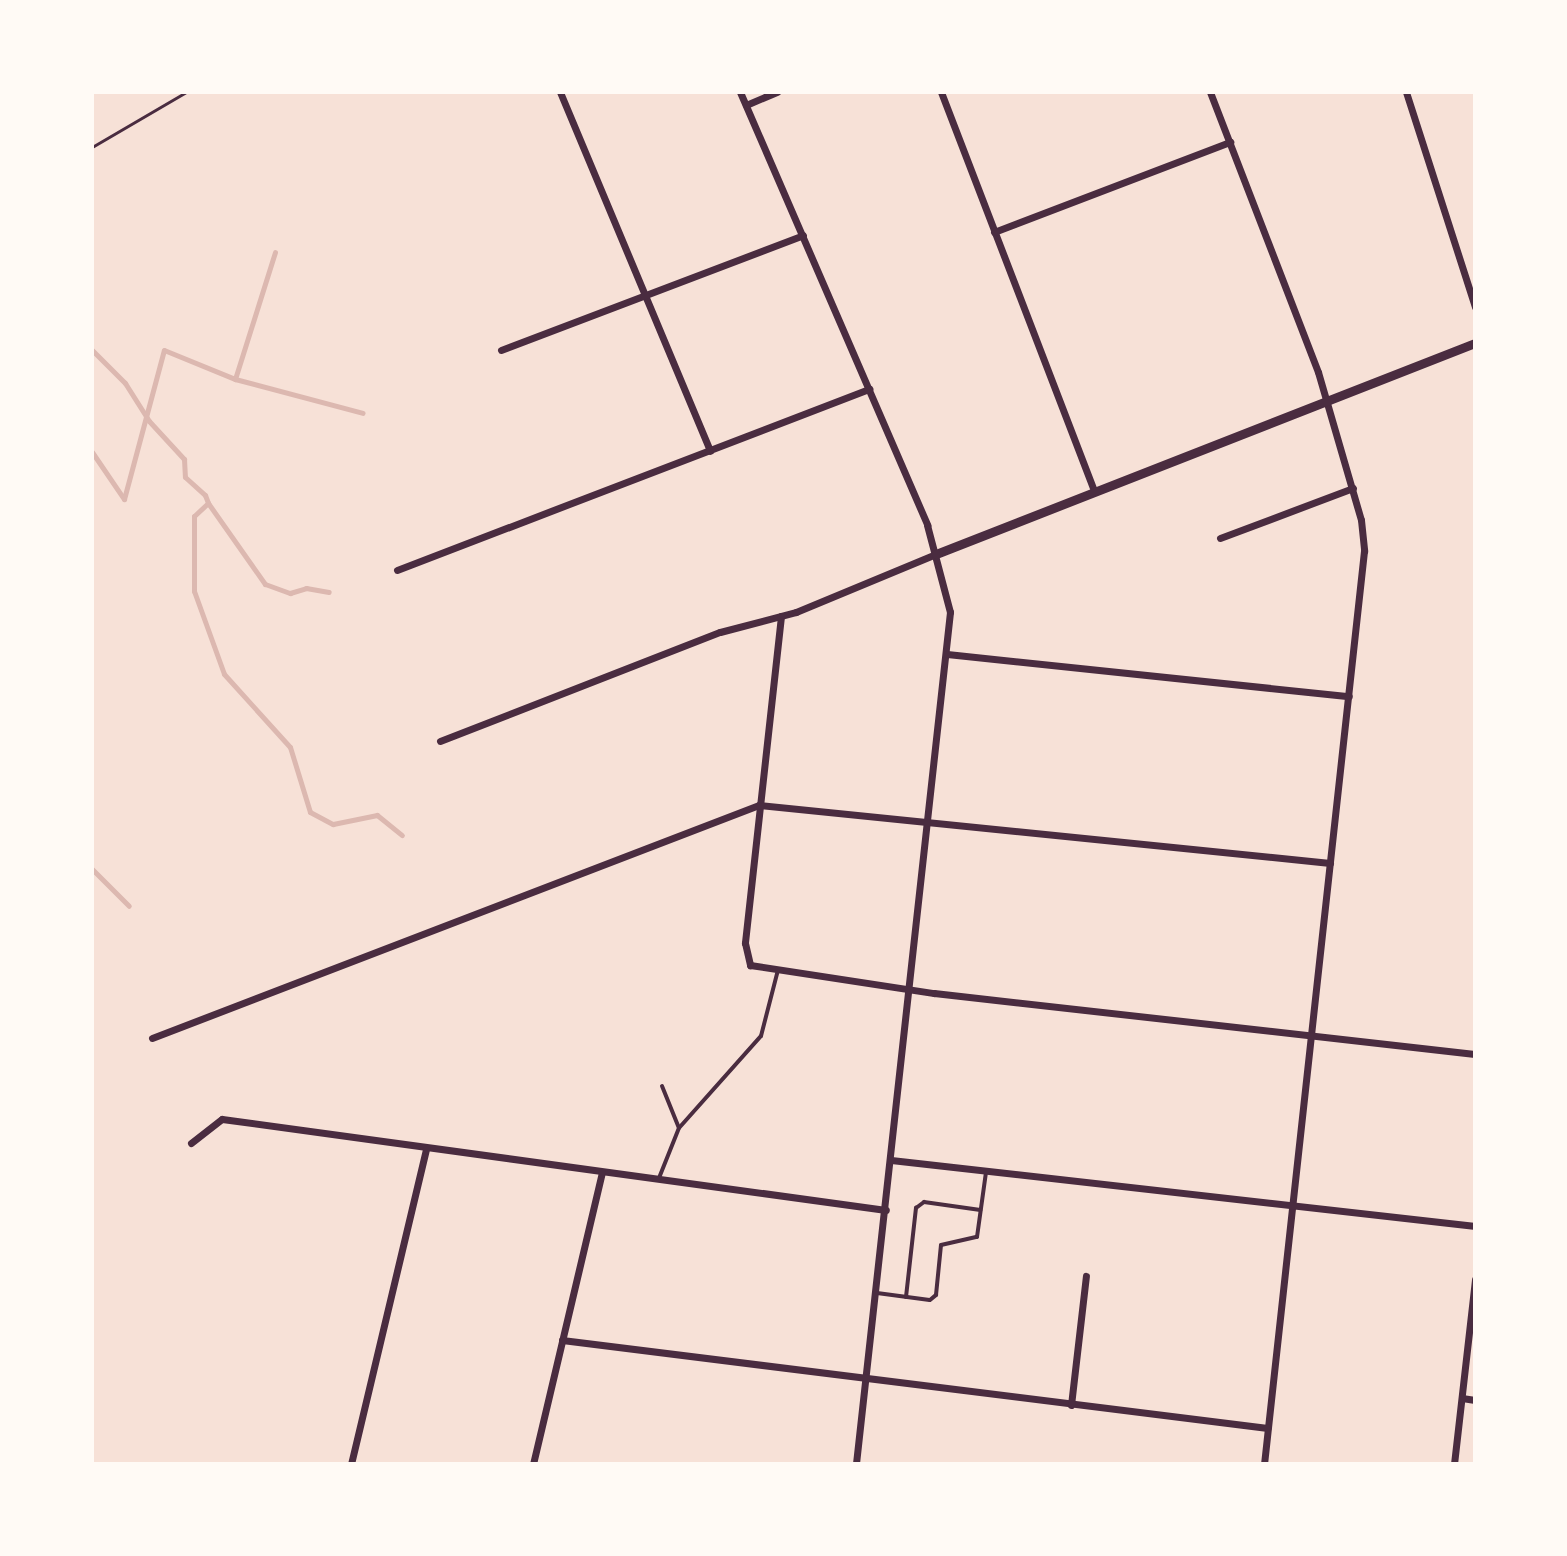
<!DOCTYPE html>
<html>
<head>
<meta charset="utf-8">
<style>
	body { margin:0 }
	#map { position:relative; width:1567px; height:1556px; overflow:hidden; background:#f7e1d7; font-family:Rubik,sans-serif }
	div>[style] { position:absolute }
	.stream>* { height:5px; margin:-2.5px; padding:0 2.5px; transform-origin:2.5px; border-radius:2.5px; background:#dcb8b0 }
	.path>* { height:3px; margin:-1.5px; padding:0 1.5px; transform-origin:1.5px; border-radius:1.5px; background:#4a2c40 }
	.service>* { height:4px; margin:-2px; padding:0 2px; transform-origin:2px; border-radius:2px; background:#4a2c40 }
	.minor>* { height:7px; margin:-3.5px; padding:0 3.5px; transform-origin:3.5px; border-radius:3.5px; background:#4a2c40 }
	.tertiary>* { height:9px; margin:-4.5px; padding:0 4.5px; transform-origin:4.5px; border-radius:4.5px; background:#4a2c40 }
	span { translate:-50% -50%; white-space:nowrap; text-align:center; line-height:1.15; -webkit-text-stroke:6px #fffaf5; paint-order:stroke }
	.frame { position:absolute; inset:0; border:94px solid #fffaf5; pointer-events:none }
</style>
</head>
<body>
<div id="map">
	<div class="stream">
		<i style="left:92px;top:350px;width:47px;rotate:45deg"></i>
		<i style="left:125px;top:383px;width:45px;rotate:57.7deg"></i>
		<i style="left:149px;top:421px;width:52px;rotate:47.4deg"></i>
		<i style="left:184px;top:459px;width:18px;rotate:87deg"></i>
		<i style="left:185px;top:477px;width:27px;rotate:42deg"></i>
		<i style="left:205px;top:495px;width:9px;rotate:69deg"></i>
		<i style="left:208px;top:503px;width:19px;rotate:137deg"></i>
		<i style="left:194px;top:516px;width:75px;rotate:90deg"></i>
		<i style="left:194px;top:591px;width:88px;rotate:70.1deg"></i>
		<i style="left:224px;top:674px;width:98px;rotate:47.9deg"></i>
		<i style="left:290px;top:747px;width:68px;rotate:72.9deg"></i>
		<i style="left:310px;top:812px;width:26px;rotate:28deg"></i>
		<i style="left:333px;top:824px;width:45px;rotate:-11.6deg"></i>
		<i style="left:377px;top:815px;width:32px;rotate:39deg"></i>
		<i style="left:235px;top:379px;width:133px;rotate:-72.5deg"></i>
		<i style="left:92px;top:452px;width:57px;rotate:55.8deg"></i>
		<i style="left:124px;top:499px;width:154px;rotate:-75deg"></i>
		<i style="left:164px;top:350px;width:77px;rotate:22.2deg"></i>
		<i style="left:235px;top:379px;width:132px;rotate:14.9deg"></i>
		<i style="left:208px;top:503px;width:99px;rotate:54.9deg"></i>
		<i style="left:265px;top:584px;width:27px;rotate:20deg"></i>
		<i style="left:290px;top:593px;width:17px;rotate:-17deg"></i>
		<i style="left:306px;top:588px;width:23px;rotate:10deg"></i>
		<i style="left:92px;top:869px;width:52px;rotate:45deg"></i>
	</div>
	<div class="path">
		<i style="left:92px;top:147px;width:109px;rotate:-30.3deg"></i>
	</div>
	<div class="service">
		<i style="left:662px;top:1086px;width:45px;rotate:68deg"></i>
		<i style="left:659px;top:1178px;width:54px;rotate:-68.2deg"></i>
		<i style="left:679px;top:1128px;width:123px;rotate:-48.3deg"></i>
		<i style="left:761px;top:1036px;width:68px;rotate:-75.6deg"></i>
		<i style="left:877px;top:1293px;width:53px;rotate:7.5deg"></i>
		<i style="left:930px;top:1300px;width:8px;rotate:-40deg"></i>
		<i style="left:936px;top:1295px;width:50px;rotate:-84.3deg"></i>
		<i style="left:941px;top:1245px;width:37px;rotate:-13deg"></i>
		<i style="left:977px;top:1237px;width:66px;rotate:-82.1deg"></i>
		<i style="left:906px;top:1297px;width:90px;rotate:-83.6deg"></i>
		<i style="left:916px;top:1208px;width:10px;rotate:-37deg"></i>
		<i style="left:924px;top:1202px;width:57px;rotate:8.1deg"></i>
	</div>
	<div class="minor">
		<i style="left:560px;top:92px;width:389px;rotate:67.3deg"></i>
		<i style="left:740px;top:92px;width:472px;rotate:66.6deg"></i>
		<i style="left:927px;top:525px;width:90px;rotate:75.2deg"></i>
		<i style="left:950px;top:612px;width:857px;rotate:96.3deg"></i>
		<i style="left:941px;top:92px;width:426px;rotate:69deg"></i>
		<i style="left:1210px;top:92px;width:300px;rotate:68.9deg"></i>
		<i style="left:1318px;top:372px;width:154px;rotate:73.8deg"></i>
		<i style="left:1361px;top:520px;width:31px;rotate:84deg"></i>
		<i style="left:1364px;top:551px;width:918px;rotate:96.25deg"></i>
		<i style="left:1406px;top:92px;width:226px;rotate:72.2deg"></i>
		<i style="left:746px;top:105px;width:34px;rotate:-23deg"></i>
		<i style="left:994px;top:232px;width:253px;rotate:-20.9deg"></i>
		<i style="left:501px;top:350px;width:323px;rotate:-20.8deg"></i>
		<i style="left:1220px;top:538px;width:142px;rotate:-20.6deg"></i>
		<i style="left:397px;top:570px;width:506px;rotate:-20.98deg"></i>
		<i style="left:781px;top:616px;width:329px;rotate:96.3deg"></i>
		<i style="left:745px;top:943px;width:23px;rotate:77deg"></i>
		<i style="left:750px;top:965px;width:186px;rotate:8.7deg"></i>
		<i style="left:934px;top:993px;width:544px;rotate:6.43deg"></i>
		<i style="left:947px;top:654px;width:404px;rotate:6deg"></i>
		<i style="left:440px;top:741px;width:300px;rotate:-21.3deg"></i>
		<i style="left:720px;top:632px;width:79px;rotate:-14.7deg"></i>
		<i style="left:796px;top:612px;width:152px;rotate:-22.5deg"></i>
		<i style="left:152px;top:1038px;width:650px;rotate:-21deg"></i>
		<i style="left:759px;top:805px;width:574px;rotate:5.8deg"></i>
		<i style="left:191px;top:1143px;width:39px;rotate:-38deg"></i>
		<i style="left:222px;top:1119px;width:670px;rotate:7.8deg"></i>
		<i style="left:891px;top:1160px;width:588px;rotate:6.45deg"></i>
		<i style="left:562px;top:1340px;width:711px;rotate:7.11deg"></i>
		<i style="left:1462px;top:1398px;width:13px;rotate:9deg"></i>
		<i style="left:1071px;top:1405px;width:130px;rotate:-83.4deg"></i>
		<i style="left:351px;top:1464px;width:325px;rotate:-76.6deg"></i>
		<i style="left:533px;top:1464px;width:300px;rotate:-76.7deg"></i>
		<i style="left:1454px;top:1464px;width:186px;rotate:-83.5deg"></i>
	</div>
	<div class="tertiary">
		<i style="left:936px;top:554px;width:579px;rotate:-21.38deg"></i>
	</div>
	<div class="frame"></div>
</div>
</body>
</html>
